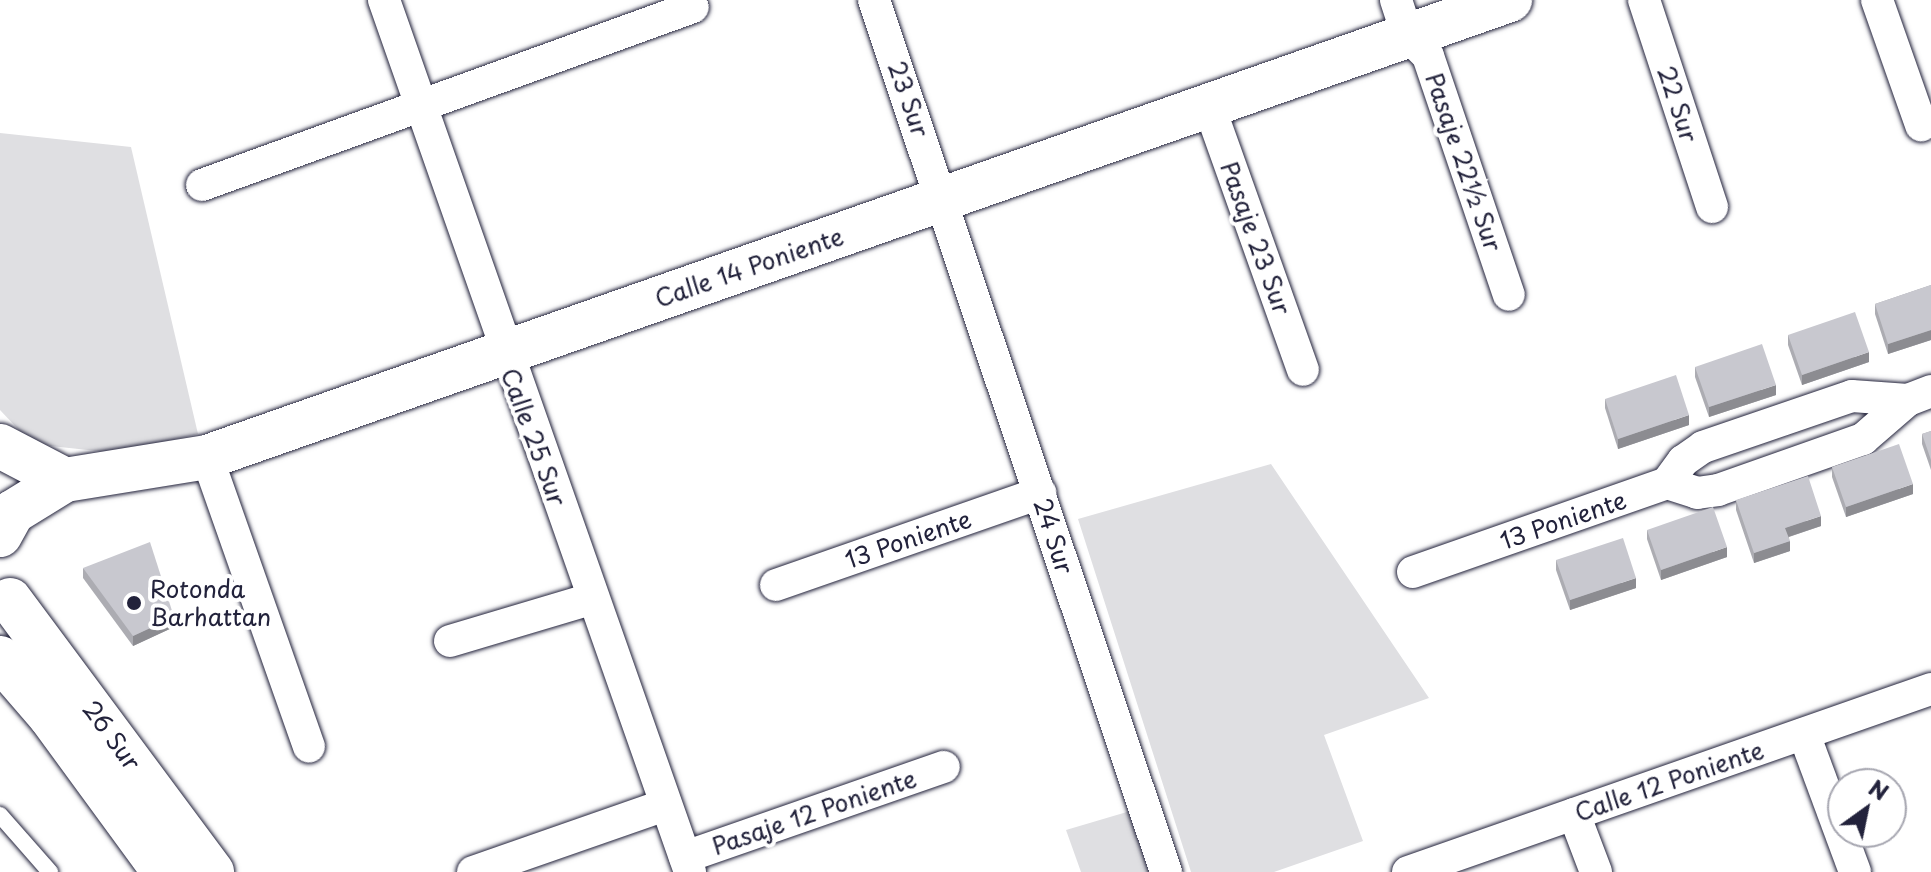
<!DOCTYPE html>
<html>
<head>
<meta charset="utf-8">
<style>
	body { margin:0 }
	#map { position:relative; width:1931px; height:872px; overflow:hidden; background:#fff; font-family:"Playpen Sans",sans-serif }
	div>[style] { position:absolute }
	.green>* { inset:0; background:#dfdfe2 }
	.roads { filter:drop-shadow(0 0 2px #22223b) drop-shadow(0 0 2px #22223b) }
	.lane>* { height:16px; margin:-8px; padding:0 8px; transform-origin:8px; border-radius:8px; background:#fff }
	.street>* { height:32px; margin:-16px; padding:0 16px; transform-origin:16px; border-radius:16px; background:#fff }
	.secondary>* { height:44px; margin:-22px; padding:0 22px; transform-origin:22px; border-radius:22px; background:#fff }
	.wall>* { inset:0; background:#acacb2 }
	.shaded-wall>* { inset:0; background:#8c8c91 }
	.building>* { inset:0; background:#c8c8cf }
	.dots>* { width:22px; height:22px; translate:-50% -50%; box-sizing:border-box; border:4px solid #fff; border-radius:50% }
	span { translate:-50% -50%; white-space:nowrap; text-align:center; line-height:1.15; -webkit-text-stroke:8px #fff; paint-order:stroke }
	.street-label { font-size:24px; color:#22223b }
	.poi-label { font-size:24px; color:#22223b }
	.left { translate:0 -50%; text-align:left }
	.north { position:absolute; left:1827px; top:768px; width:80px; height:80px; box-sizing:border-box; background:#fff; border:2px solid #a7a7b1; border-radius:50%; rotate:33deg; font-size:22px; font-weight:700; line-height:32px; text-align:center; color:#22223b }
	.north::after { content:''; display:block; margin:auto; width:28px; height:36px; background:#22223b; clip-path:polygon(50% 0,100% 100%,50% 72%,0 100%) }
</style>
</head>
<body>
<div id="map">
	<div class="green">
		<i style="clip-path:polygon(0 133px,131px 147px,198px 434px,116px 453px,32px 444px,0 410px)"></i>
		<i style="clip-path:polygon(1271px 464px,1429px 698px,1324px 735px,1363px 841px,1274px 872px,1191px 872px,1078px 519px)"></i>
		<i style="clip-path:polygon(1137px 809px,1159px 872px,1081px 872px,1066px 830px)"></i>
	</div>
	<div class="roads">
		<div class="lane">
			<i style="left:0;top:815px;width:76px;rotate:48.7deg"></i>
		</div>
		<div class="street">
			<i style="left:384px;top:0;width:924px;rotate:70.66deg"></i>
			<i style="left:874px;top:0;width:920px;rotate:71.49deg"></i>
			<i style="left:1396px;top:0;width:38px;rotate:72deg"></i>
			<i style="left:1408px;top:36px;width:28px;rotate:45deg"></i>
			<i style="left:1428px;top:56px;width:252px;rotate:71.3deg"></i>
			<i style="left:1644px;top:0;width:218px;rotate:71.8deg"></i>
			<i style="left:1877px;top:0;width:133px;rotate:70.6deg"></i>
			<i style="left:1209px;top:106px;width:280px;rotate:70.4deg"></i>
			<i style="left:202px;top:185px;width:522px;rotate:-19.93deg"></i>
			<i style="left:207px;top:457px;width:307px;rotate:70.6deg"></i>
			<i style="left:1667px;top:483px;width:27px;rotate:-54deg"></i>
			<i style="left:1683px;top:461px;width:24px;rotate:-35deg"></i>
			<i style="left:1703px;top:447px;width:157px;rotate:-18.9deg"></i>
			<i style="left:1852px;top:396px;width:56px;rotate:4.1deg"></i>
			<i style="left:1413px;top:572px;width:269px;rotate:-19.3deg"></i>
			<i style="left:1667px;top:483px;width:32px;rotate:18deg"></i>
			<i style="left:1697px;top:493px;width:21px;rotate:-8deg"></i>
			<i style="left:1718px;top:490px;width:154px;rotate:-19.4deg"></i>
			<i style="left:1863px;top:439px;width:60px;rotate:-40.9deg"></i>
			<i style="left:1908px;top:400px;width:25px;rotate:-21deg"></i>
			<i style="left:776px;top:585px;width:280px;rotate:-19.2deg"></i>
			<i style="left:450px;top:641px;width:147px;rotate:-16.6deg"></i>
			<i style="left:1804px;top:734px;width:147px;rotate:69.7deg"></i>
			<i style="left:1574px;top:814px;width:62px;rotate:69.2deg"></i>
			<i style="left:685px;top:857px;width:274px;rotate:-19.2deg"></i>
			<i style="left:473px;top:872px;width:203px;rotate:-19.2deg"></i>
			<i style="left:1408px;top:872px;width:554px;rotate:-19.29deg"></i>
		</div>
		<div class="secondary">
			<i style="left:0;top:446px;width:73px;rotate:27.6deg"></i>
			<i style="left:0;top:535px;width:26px;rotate:-61deg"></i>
			<i style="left:13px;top:512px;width:61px;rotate:-31.6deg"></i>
			<i style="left:65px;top:480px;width:144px;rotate:-9.2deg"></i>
			<i style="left:207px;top:457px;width:1381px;rotate:-19.33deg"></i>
			<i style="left:10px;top:600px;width:339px;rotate:53.4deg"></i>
			<i style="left:0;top:658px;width:77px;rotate:49.2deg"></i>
			<i style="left:50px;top:716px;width:193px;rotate:53.8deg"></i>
		</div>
	</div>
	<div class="wall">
		<i style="clip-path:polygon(1931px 285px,1931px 340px,1888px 354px,1875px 314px,1875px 304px)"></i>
		<i style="clip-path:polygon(1788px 335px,1869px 362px,1802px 385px,1788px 345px)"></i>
		<i style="clip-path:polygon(1695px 367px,1776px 395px,1709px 417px,1695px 377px)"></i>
		<i style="clip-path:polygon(1605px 399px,1689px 425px,1618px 449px,1605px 408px)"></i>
		<i style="clip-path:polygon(1931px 431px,1931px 470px,1922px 444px,1922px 434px)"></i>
		<i style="clip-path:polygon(1832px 467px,1913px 494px,1846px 517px,1832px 477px)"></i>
		<i style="clip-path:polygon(1736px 500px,1821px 526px,1789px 537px,1790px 551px,1754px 563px,1736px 510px)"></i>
		<i style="clip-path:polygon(1647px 530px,1727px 557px,1661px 580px,1647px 539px)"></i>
		<i style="clip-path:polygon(1556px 560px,1636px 588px,1570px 610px,1556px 570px)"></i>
		<i style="clip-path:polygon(83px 568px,174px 627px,133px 646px,83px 578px)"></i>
	</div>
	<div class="shaded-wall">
		<i style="clip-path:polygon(1931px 330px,1931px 340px,1888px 354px,1888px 344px)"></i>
		<i style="clip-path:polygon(1869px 352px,1869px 362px,1802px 385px,1802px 375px)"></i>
		<i style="clip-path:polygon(1776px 385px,1776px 395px,1709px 417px,1709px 407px)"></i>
		<i style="clip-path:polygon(1689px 415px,1689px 425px,1618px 449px,1618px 439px)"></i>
		<i style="clip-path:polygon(1913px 484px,1913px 494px,1846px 517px,1846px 507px)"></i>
		<i style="clip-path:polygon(1821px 516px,1821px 526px,1785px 538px,1785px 528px)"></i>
		<i style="clip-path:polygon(1790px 541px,1790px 551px,1754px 563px,1754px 553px)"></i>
		<i style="clip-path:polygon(1727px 547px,1727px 557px,1661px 580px,1661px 570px)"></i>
		<i style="clip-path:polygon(1636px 578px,1636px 588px,1570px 610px,1570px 600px)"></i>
		<i style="clip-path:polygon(174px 617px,174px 627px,133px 646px,133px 636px)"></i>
	</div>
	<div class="building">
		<i style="clip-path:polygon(1931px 285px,1931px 330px,1888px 344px,1875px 304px)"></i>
		<i style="clip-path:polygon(1855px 312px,1869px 352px,1802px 375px,1788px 335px)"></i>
		<i style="clip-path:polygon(1762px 344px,1776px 385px,1709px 407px,1695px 367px)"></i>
		<i style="clip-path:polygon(1676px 375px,1689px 415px,1618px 439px,1605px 399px)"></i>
		<i style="clip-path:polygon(1931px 431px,1931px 460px,1922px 434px)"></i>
		<i style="clip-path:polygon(1899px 444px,1913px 484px,1846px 507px,1832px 467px)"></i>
		<i style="clip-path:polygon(1808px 476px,1821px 516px,1785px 528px,1790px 541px,1754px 553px,1736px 500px)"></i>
		<i style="clip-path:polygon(1713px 507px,1727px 547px,1661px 570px,1647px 530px)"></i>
		<i style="clip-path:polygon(1623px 538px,1636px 578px,1570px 600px,1556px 560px)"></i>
		<i style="clip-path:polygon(150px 542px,174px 617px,133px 636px,83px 568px)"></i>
	</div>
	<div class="dots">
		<i style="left:134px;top:603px;background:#22223b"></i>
	</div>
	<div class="street-label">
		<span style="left:909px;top:99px;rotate:71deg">23 Sur</span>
		<span style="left:1678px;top:104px;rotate:72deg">22 Sur</span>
		<span style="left:1464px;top:162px;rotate:71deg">Pasaje 22½ Sur</span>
		<span style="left:1256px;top:238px;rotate:70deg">Pasaje 23 Sur</span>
		<span style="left:749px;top:267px;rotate:-19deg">Calle 14 Poniente</span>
		<span style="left:534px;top:437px;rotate:70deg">Calle 25 Sur</span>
		<span style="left:1563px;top:520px;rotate:-19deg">13 Poniente</span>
		<span style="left:1054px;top:536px;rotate:72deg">24 Sur</span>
		<span style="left:908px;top:539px;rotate:-19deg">13 Poniente</span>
		<span style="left:112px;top:735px;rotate:54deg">26 Sur</span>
		<span style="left:1669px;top:781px;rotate:-19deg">Calle 12 Poniente</span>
		<span style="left:814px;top:812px;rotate:-19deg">Pasaje 12 Poniente</span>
	</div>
	<div class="poi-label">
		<span class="left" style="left:150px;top:603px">Rotonda<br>Barhattan</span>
	</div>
	<div class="north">N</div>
</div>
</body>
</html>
